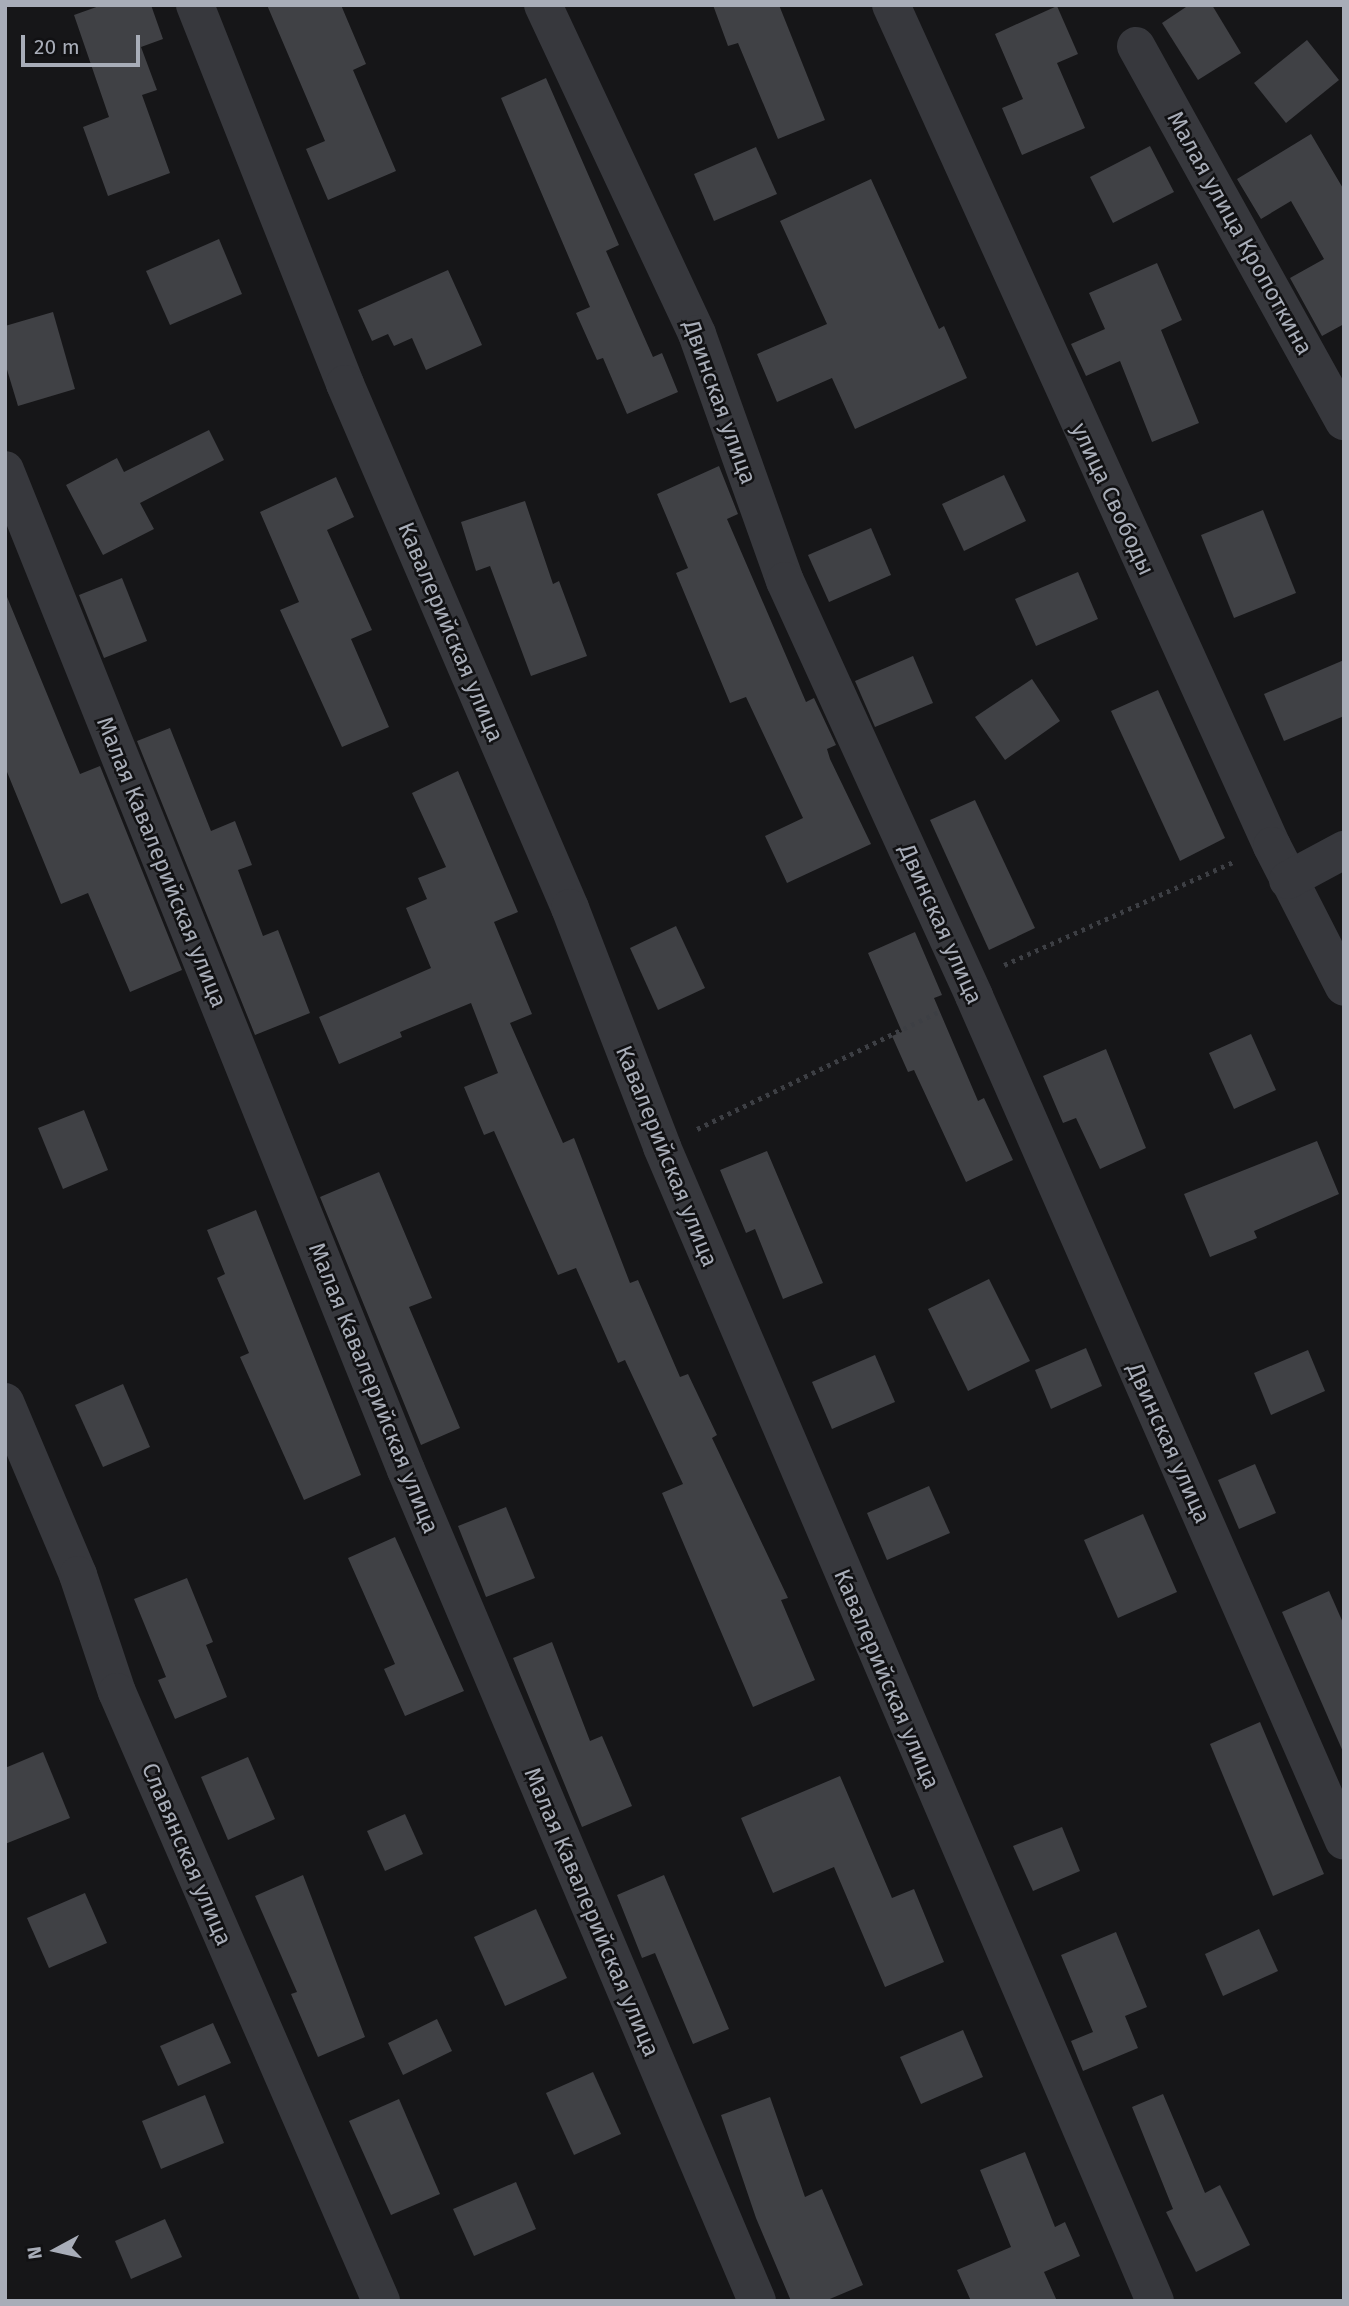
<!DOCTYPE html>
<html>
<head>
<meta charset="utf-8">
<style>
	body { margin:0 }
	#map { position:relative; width:1349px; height:2306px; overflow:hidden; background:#161618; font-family:"Fira Sans",sans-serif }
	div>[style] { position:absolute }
	.building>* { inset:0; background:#404145 }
	.path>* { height:4.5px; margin-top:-2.25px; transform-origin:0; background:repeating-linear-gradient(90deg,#3d3f44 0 3.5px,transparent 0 8.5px) }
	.minor>* { height:38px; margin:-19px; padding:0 19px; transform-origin:19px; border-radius:19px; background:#37383d }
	span { translate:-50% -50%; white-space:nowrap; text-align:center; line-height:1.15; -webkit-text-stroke:5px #111113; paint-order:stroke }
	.street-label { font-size:23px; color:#a8adb8 }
	.frame { position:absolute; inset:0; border:7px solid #a8adb8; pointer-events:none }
	.north { position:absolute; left:21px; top:2215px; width:70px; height:70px; -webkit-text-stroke:5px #111113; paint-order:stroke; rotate:262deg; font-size:19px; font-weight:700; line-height:28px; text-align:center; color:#a8adb8 }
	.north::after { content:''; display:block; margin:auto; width:24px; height:32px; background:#a8adb8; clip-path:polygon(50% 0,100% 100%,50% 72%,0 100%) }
	.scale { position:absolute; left:21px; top:35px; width:119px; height:32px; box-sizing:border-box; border:4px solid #a8adb8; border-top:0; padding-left:9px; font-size:21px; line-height:24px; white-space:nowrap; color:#a8adb8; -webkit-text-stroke:5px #111113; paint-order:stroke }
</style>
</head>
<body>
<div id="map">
	<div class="building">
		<i style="clip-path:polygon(102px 5px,151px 5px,163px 39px,141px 47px,157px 90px,142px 95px,170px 173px,108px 196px,83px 127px,109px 117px,74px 15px)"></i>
		<i style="clip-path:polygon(267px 5px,341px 5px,366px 64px,353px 70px,396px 171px,328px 200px,306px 149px,325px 141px)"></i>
		<i style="clip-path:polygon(713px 5px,779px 5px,825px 120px,778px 139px,738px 43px,728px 46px)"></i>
		<i style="clip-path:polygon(1189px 5px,1212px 5px,1241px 53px,1198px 80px,1162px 23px)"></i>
		<i style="clip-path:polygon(1057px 6px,1078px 54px,1057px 63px,1085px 128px,1022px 155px,1002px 108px,1023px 99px,995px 34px)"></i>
		<i style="clip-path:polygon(1307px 40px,1339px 80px,1286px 123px,1254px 83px)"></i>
		<i style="clip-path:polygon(546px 78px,619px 245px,606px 251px,653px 357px,662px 353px,678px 392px,627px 414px,603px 358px,597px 360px,576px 313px,590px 307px,501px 98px)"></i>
		<i style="clip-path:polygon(1311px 134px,1344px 190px,1344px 324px,1322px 336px,1290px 278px,1324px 259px,1291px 201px,1261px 219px,1237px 179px)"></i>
		<i style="clip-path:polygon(1150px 146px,1174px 192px,1113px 223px,1090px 177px)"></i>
		<i style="clip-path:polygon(756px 147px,777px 194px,714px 221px,694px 174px)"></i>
		<i style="clip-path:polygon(871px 179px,939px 329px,944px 326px,967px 378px,855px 429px,832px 378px,777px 402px,757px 354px,827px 324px,780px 221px)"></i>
		<i style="clip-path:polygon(219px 239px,242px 294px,170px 325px,146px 271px)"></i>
		<i style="clip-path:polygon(1157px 263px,1182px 320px,1161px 330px,1199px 423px,1152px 442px,1120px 361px,1086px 376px,1071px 344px,1105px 329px,1089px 293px)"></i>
		<i style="clip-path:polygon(448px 270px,482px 345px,426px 370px,412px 338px,394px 346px,388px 334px,372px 341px,358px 310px)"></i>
		<i style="clip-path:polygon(53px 312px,75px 389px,18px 406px,5px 363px,5px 326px)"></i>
		<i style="clip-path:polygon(209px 430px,224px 460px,140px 503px,154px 529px,103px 555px,66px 485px,117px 458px,124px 472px)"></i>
		<i style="clip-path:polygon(719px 466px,738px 514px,727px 519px,806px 702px,814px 698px,836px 745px,827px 749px,830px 759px,871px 844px,787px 883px,765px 836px,803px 818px,746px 697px,730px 703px,676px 573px,688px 568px,657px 494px)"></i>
		<i style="clip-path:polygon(1004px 475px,1026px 521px,964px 551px,942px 504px)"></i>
		<i style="clip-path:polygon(336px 477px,354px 517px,327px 530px,372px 630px,351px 639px,389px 727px,342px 747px,280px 610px,299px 602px,260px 512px)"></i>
		<i style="clip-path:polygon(525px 501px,553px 584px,559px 581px,587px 656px,531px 676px,490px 566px,476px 571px,461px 522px)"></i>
		<i style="clip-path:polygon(1263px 510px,1296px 593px,1234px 618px,1201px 535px)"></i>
		<i style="clip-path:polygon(871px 528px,891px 575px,829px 602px,808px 555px)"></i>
		<i style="clip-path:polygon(1078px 572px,1098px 619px,1036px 646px,1015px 599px)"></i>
		<i style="clip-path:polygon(122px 578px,147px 641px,104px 658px,79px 595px)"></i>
		<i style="clip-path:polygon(5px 592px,80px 774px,100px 766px,182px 970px,130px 992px,88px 893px,61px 904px,5px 767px)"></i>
		<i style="clip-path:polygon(913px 656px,933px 703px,875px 727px,855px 681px)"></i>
		<i style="clip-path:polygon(1344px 660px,1344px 716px,1284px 741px,1264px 694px)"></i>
		<i style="clip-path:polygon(1032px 679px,1060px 721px,1005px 760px,975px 717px)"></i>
		<i style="clip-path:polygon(1158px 690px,1225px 838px,1180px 861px,1111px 711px)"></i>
		<i style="clip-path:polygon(170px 728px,211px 831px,235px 821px,252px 865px,238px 870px,263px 936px,278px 930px,310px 1013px,255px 1035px,137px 741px)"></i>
		<i style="clip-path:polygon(458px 771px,518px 912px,494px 922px,532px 1014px,510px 1023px,563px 1143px,574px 1138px,630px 1283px,638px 1280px,680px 1377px,688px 1374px,717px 1435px,712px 1438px,788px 1598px,781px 1600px,815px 1680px,753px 1707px,662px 1493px,683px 1484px,625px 1360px,618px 1363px,576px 1268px,558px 1275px,494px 1131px,484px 1135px,464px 1087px,498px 1073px,471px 1003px,400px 1032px,402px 1037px,339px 1064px,319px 1017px,431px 968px,406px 908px,427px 899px,418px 878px,446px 867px,412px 793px)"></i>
		<i style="clip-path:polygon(975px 800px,1035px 928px,989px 950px,930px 820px)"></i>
		<i style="clip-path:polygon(676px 926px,705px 988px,658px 1010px,630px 948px)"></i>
		<i style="clip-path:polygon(915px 932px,942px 995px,934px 998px,978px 1101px,984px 1098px,1013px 1160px,966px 1182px,914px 1070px,908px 1072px,892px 1036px,902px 1032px,868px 953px)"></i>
		<i style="clip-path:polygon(1251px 1034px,1276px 1090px,1234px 1109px,1209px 1053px)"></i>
		<i style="clip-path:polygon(1106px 1049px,1146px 1148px,1100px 1169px,1076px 1118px,1063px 1123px,1043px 1076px)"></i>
		<i style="clip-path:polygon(84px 1110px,108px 1170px,63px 1189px,38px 1128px)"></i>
		<i style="clip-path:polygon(1317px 1141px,1339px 1194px,1254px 1231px,1257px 1238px,1210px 1257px,1184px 1194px)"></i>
		<i style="clip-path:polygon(767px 1151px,823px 1283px,783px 1299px,755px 1229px,746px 1233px,720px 1170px)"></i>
		<i style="clip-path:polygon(379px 1172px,432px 1298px,409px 1307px,460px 1428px,421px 1445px,320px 1197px)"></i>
		<i style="clip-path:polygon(256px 1210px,361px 1475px,304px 1500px,240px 1357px,249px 1353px,217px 1278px,225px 1274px,207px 1230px)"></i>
		<i style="clip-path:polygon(989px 1279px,1030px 1361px,968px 1391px,928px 1309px)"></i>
		<i style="clip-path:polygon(1086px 1348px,1102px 1386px,1051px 1409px,1035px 1370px)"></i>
		<i style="clip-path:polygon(1308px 1350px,1325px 1391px,1271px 1415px,1254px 1373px)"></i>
		<i style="clip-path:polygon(875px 1355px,895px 1402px,832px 1429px,812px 1382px)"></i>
		<i style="clip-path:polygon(123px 1384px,150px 1447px,103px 1467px,75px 1405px)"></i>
		<i style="clip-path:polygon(1255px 1464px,1276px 1513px,1239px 1529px,1218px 1480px)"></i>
		<i style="clip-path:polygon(929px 1486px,950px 1533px,887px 1560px,867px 1513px)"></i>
		<i style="clip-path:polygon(506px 1507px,535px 1578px,486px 1597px,458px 1526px)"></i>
		<i style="clip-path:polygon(1143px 1514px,1177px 1592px,1118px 1618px,1084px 1540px)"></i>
		<i style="clip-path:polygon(395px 1537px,464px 1691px,405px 1716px,384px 1669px,395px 1664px,348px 1558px)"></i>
		<i style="clip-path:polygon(187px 1578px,213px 1642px,206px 1645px,227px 1697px,175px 1719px,158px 1680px,166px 1677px,134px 1599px)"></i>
		<i style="clip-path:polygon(1329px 1591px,1344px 1625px,1344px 1754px,1282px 1612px)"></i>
		<i style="clip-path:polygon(552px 1642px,590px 1741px,602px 1736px,632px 1806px,582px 1827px,513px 1658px)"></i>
		<i style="clip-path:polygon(1260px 1722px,1324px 1874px,1273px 1896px,1210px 1744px)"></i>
		<i style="clip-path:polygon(43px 1752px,70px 1818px,5px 1844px,5px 1768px)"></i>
		<i style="clip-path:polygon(248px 1757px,275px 1819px,228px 1840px,201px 1777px)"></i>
		<i style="clip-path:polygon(840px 1776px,892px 1898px,914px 1889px,944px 1962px,885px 1987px,834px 1867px,773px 1893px,741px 1818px)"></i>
		<i style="clip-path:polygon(405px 1814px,423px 1854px,385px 1871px,367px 1831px)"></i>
		<i style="clip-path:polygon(1062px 1827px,1080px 1871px,1033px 1891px,1013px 1846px)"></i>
		<i style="clip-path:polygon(303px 1875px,365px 2037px,318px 2057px,291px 1994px,297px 1992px,255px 1896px)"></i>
		<i style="clip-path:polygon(664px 1875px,729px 2029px,693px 2044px,655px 1953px,642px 1958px,617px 1895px)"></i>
		<i style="clip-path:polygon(85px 1893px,107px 1943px,49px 1968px,27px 1918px)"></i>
		<i style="clip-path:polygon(536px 1909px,567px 1978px,505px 2006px,474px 1937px)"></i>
		<i style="clip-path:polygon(1259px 1929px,1278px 1971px,1223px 1996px,1205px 1954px)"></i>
		<i style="clip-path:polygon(1116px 1932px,1147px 2007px,1125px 2016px,1138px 2048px,1083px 2071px,1071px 2041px,1093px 2032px,1061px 1955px)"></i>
		<i style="clip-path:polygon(437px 2019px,452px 2051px,403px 2075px,388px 2043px)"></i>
		<i style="clip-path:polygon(213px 2023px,231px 2063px,178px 2086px,160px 2046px)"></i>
		<i style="clip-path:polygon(963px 2030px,983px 2077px,921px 2104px,900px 2057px)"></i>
		<i style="clip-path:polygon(593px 2072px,621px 2134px,574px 2155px,546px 2093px)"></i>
		<i style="clip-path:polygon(1163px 2094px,1205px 2193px,1220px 2185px,1250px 2245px,1196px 2272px,1166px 2212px,1173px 2209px,1132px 2107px)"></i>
		<i style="clip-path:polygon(205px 2095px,224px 2143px,161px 2169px,142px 2121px)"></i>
		<i style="clip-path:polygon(770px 2097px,805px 2197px,822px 2189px,863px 2285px,825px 2301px,791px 2301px,756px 2218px,721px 2115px)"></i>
		<i style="clip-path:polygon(399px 2099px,440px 2194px,391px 2215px,349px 2121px)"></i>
		<i style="clip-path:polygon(1025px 2152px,1055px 2227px,1065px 2222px,1080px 2256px,1044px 2272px,1057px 2301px,971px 2301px,957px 2270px,1011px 2247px,980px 2170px)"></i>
		<i style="clip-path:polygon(516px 2182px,536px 2229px,474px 2256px,453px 2209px)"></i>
		<i style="clip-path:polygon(165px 2219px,182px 2257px,131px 2279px,115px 2241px)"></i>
	</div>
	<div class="path">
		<i style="left:1004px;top:965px;width:253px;rotate:-24.2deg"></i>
		<i style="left:697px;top:1129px;width:268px;rotate:-25.9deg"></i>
	</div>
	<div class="minor">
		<i style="left:195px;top:5px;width:408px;rotate:68.4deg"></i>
		<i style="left:345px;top:384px;width:570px;rotate:66.76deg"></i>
		<i style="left:570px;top:908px;width:256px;rotate:68.9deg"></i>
		<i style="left:662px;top:1147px;width:1255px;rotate:66.87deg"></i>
		<i style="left:543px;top:5px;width:363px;rotate:64.9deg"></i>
		<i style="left:697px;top:334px;width:262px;rotate:70.4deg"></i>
		<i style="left:785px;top:581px;width:456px;rotate:65.5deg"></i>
		<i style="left:974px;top:996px;width:922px;rotate:66.35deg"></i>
		<i style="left:891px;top:5px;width:923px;rotate:65.63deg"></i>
		<i style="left:1272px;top:846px;width:158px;rotate:62.9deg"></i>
		<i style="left:1136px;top:46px;width:429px;rotate:61deg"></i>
		<i style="left:5px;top:470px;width:1077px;rotate:68.15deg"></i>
		<i style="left:406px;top:1470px;width:902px;rotate:67.1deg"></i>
		<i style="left:1288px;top:880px;width:64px;rotate:-28.2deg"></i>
		<i style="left:5px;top:1402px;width:188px;rotate:67.1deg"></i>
		<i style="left:78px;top:1575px;width:123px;rotate:71.6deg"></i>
		<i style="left:117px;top:1692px;width:664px;rotate:66.56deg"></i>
	</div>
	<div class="street-label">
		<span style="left:1240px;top:233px;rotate:61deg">Малая улица Кропоткина</span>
		<span style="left:720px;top:402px;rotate:70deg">Двинская улица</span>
		<span style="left:1113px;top:499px;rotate:65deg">улица Свободы</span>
		<span style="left:451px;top:632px;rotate:67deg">Кавалерийская улица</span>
		<span style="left:162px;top:862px;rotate:68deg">Малая Кавалерийская улица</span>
		<span style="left:941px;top:924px;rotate:66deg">Двинская улица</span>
		<span style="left:667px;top:1156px;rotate:68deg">Кавалерийская улица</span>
		<span style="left:374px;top:1388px;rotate:68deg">Малая Кавалерийская улица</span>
		<span style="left:1169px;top:1443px;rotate:66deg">Двинская улица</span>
		<span style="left:887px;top:1679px;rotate:67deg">Кавалерийская улица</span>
		<span style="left:187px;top:1854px;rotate:67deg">Славянская улица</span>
		<span style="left:592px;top:1912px;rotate:67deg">Малая Кавалерийская улица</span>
	</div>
	<div class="frame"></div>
	<div class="north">N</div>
	<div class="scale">20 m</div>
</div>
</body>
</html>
